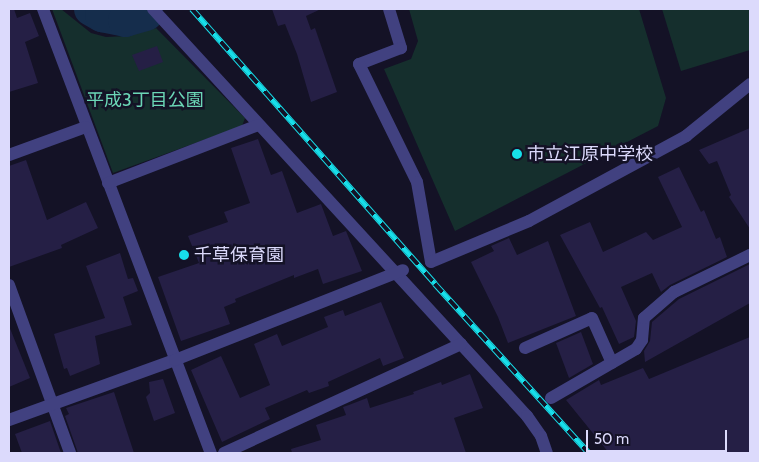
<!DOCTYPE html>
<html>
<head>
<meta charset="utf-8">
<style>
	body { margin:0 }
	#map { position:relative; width:759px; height:462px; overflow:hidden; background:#141226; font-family:Cabin,"Noto Sans JP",sans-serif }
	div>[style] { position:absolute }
	.green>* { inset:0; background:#152f2d }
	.river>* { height:34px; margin:-17px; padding:0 17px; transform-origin:17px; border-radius:17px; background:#152d4c }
	.building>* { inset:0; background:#251f45 }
	.minor>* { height:12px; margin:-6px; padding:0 6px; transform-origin:6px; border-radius:6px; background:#414180 }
	.rail>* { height:5.5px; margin-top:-2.75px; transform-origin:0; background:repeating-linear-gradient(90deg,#141226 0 11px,#17dfea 0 22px); box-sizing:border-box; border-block:1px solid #17dfea }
	.dots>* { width:14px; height:14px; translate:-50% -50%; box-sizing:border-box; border:2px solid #141226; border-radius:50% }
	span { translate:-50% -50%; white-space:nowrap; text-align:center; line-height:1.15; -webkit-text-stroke:5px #141226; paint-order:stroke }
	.park-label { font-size:18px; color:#6bd6b6 }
	.poi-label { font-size:18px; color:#dcdafc }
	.left { translate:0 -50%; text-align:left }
	.frame { position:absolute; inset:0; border:10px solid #dcdafc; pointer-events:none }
	.scale { position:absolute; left:586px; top:430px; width:141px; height:22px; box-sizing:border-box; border:2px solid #dcdafc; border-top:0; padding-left:6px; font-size:15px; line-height:18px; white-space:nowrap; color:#dcdafc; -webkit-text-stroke:4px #141226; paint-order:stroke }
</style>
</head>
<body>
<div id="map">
	<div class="green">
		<i style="clip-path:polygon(52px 9px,61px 9px,91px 33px,106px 37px,128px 36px,156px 28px,245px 118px,242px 126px,113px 173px)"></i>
		<i style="clip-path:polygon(409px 9px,639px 9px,666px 98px,658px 126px,455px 231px,384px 69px,411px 59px,418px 41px)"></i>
		<i style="clip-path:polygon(662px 9px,750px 9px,750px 50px,681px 71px)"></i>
	</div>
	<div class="river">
		<i style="left:91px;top:9px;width:13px;rotate:29deg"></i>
		<i style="left:102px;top:15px;width:24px;rotate:12deg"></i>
		<i style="left:125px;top:20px;width:22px;rotate:-16deg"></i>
	</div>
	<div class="building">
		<i style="clip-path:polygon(9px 9px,14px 9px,17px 18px,30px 13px,39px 36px,25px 42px,38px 83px,9px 92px)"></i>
		<i style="clip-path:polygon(272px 9px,321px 9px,306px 16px,311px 30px,315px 28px,337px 92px,311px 102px,297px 54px,285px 24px,278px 26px)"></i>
		<i style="clip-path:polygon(157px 46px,163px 62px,139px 71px,132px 55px)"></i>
		<i style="clip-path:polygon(750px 128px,750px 229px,729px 197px,731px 195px,717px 161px,709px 164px,699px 150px)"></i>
		<i style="clip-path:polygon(258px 139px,271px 175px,282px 171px,297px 213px,321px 204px,333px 236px,346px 231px,362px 271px,323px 284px,318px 269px,294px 278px,294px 275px,235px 299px,236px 302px,224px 307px,230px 324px,181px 341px,158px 277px,199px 263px,188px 236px,228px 222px,224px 212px,250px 203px,231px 148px)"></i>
		<i style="clip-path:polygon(26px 160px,47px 220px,86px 202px,98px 228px,61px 245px,62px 248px,9px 267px,9px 166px)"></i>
		<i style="clip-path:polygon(679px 167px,701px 212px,704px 210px,716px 239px,720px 237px,727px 257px,670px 285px,661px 292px,652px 273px,621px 287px,636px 321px,634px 337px,619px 344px,602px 307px,600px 308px,560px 235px,590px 222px,603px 252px,646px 232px,653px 240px,682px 227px,658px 177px)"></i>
		<i style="clip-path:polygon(509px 238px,517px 255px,548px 241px,576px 316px,508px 343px,498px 317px,471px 262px,494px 251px,491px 246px)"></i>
		<i style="clip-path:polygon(120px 253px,128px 279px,133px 278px,138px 291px,123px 297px,132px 325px,95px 336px,100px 364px,70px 376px,67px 368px,64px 369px,54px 334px,105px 318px,86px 266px)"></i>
		<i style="clip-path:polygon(750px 264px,750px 303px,645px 362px,644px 351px,650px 341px,652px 322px,679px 299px)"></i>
		<i style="clip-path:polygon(381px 302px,404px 358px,383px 366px,380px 358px,328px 382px,329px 386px,309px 393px,307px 390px,265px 408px,270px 419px,222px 442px,191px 370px,221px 356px,240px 398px,270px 385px,254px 344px,277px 334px,282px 346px,328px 327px,324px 317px,343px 310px,345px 316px)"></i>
		<i style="clip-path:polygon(9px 326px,30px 378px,9px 387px)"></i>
		<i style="clip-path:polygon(581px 332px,593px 364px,569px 378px,556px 343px)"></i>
		<i style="clip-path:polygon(750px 337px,750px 453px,609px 453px,566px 400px,599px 380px,601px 385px,643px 368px,649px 379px)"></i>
		<i style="clip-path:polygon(470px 374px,483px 408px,454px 418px,466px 453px,292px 453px,291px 449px,321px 440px,316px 425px,346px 415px,343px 407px,349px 405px,367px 398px,370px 408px,414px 394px,413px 392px,441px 382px,442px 385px)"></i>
		<i style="clip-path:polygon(163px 379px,175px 413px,154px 421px,146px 397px,150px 393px,149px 382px)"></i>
		<i style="clip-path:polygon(114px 392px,134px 453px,78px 453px,65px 416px,69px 414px,66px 408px)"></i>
		<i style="clip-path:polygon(50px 421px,61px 453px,22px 453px,15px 434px)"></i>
	</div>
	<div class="minor">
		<i style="left:43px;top:9px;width:475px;rotate:69.3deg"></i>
		<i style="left:153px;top:9px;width:553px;rotate:47.42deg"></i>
		<i style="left:527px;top:416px;width:24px;rotate:55deg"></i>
		<i style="left:541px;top:436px;width:18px;rotate:71deg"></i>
		<i style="left:389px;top:9px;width:41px;rotate:72.9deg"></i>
		<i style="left:401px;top:48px;width:45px;rotate:159.1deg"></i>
		<i style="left:359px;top:64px;width:131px;rotate:63.8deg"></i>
		<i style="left:417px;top:182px;width:81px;rotate:80.1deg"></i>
		<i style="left:431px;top:262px;width:106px;rotate:-22.7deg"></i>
		<i style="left:529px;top:221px;width:179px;rotate:-28.4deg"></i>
		<i style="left:686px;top:136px;width:82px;rotate:-39.1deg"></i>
		<i style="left:9px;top:155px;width:82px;rotate:-20deg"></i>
		<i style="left:108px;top:183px;width:161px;rotate:-21.1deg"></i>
		<i style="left:9px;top:285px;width:179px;rotate:70deg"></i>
		<i style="left:525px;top:348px;width:73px;rotate:-24.1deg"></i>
		<i style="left:592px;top:318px;width:49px;rotate:66deg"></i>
		<i style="left:551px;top:398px;width:98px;rotate:-30deg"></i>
		<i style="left:636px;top:349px;width:11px;rotate:-56deg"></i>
		<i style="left:642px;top:340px;width:22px;rotate:-85deg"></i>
		<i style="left:644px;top:318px;width:40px;rotate:-41deg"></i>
		<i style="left:674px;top:292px;width:85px;rotate:-26deg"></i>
		<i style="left:9px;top:420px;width:177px;rotate:-19.9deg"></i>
		<i style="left:175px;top:360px;width:245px;rotate:-21.5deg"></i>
		<i style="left:224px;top:453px;width:261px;rotate:-24.7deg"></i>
	</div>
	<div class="rail">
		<i style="left:192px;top:9px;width:367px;rotate:48.5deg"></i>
		<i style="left:435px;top:284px;width:229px;rotate:47.7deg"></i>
	</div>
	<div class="dots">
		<i style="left:517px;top:154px;background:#17dfea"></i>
		<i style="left:184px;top:255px;background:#17dfea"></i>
	</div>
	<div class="park-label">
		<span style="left:145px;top:100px">平成3丁目公園</span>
	</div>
	<div class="poi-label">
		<span class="left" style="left:527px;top:154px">市立江原中学校</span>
		<span class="left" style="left:194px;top:255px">千草保育園</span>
	</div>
	<div class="frame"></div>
	<div class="scale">50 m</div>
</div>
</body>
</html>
